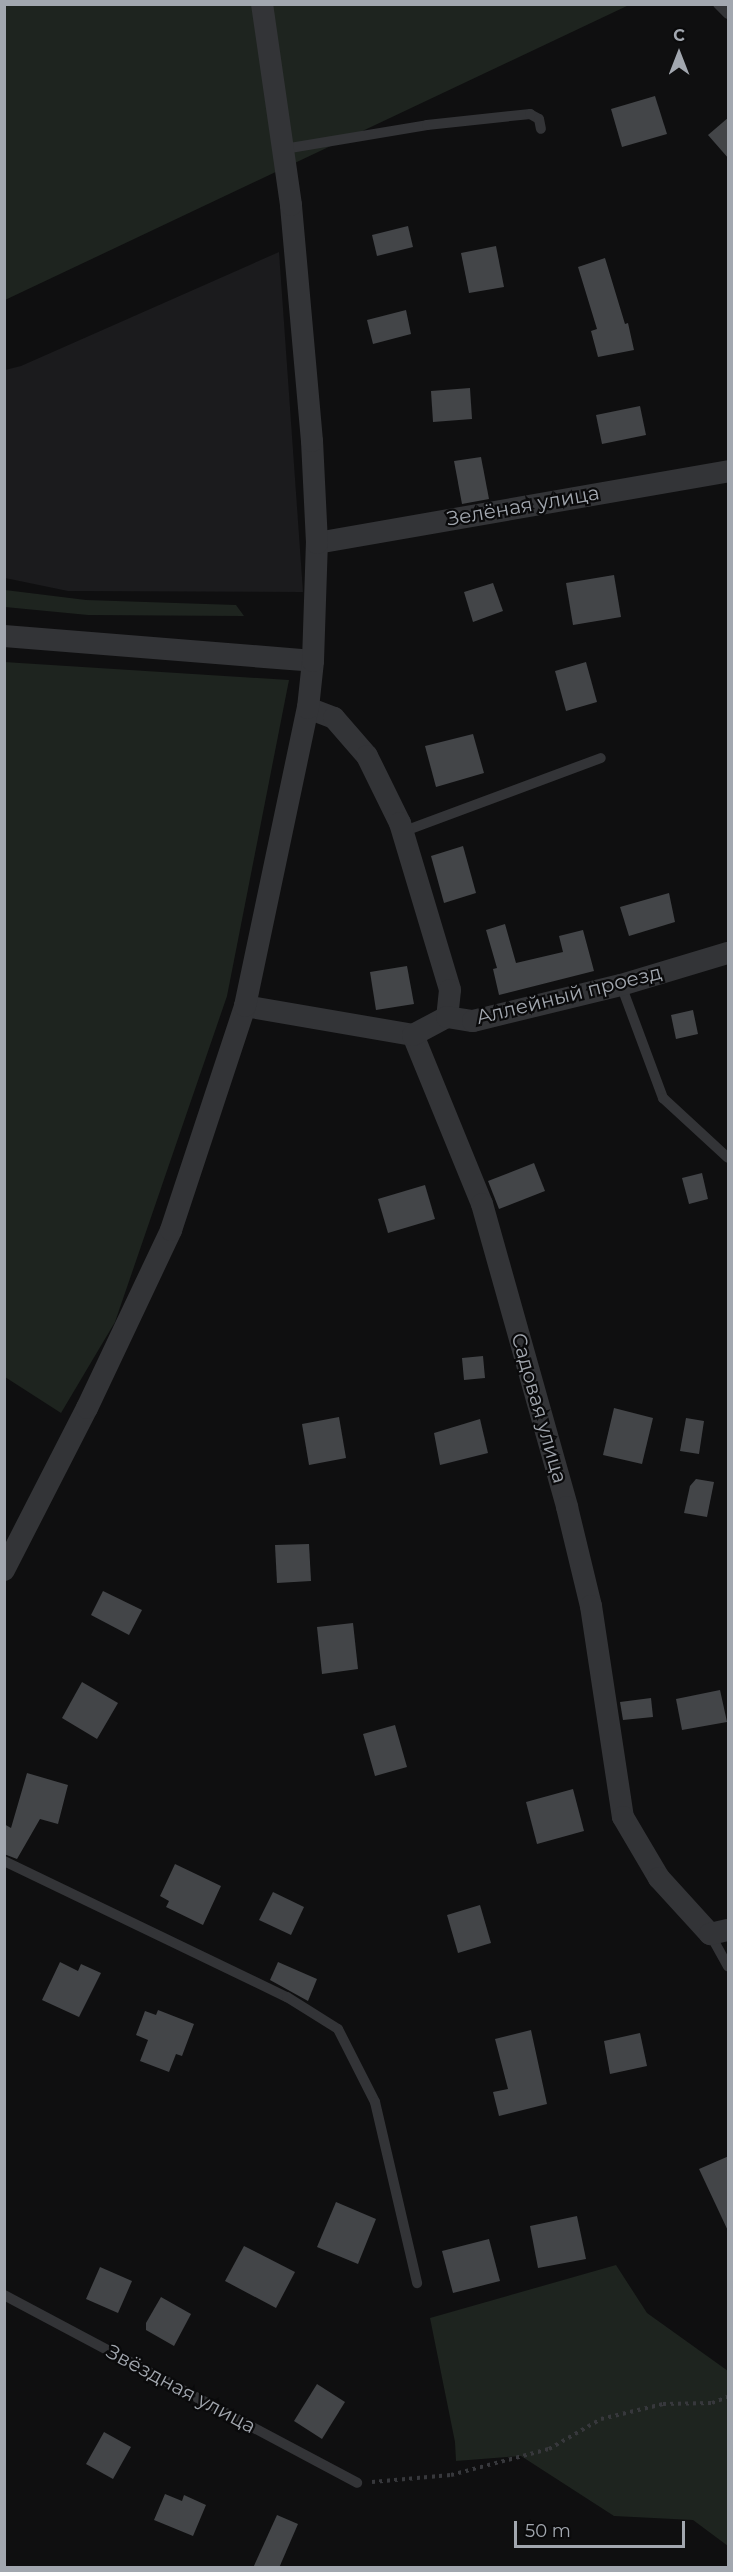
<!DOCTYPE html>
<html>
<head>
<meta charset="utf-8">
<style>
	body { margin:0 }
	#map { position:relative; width:733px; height:2572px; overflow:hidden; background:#0f0f10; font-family:Montserrat,sans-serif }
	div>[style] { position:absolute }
	.built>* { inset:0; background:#1b1b1d }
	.green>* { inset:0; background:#1e241f }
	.building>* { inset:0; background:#434548 }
	.path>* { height:4px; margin-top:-2px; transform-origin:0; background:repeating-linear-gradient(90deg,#37383c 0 3px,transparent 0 7.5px) }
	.service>* { height:10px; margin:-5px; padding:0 5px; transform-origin:5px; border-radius:5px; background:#333437 }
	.minor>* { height:22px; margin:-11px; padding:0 11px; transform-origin:11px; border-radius:11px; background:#333437 }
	span { translate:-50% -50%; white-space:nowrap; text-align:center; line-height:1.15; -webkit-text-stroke:4.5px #0a0a0b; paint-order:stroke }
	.street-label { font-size:20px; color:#a2a7af }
	.frame { position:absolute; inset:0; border:6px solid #a2a7af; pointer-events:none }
	.north { position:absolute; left:649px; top:24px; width:60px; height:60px; -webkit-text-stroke:4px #0a0a0b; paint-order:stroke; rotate:0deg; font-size:16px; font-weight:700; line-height:24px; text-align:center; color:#a2a7af }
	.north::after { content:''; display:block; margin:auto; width:21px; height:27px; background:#a2a7af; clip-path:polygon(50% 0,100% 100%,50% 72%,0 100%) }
	.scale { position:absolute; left:514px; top:2521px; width:171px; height:27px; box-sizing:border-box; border:3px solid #a2a7af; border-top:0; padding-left:8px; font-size:18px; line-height:21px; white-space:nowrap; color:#a2a7af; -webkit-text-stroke:4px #0a0a0b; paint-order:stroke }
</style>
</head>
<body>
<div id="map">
	<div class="built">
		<i style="clip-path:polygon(279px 252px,303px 592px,68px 591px,5px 578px,5px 370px,21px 366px)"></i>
	</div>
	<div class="green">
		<i style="clip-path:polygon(5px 5px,629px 5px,5px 300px)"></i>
		<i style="clip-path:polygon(5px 590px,86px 600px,236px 605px,244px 616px,88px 615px,5px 607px)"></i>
		<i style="clip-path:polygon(4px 662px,289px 680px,227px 996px,115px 1322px,61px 1413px,5px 1377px)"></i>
		<i style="clip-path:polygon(616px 2265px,647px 2313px,728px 2371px,728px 2546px,693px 2520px,614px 2516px,521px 2456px,456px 2461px,455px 2442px,430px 2318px)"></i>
	</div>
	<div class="building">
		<i style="clip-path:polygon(655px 96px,667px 134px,622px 147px,611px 109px)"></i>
		<i style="clip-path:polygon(729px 117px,729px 159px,708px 135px)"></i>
		<i style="clip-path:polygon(408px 226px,413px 247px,377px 256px,372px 235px)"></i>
		<i style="clip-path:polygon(496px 246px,504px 287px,469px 293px,461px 253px)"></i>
		<i style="clip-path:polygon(605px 258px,625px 324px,628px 323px,634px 350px,598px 357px,591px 331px,597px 329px,578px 267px)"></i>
		<i style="clip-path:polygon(406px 310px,411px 334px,373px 344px,367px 320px)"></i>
		<i style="clip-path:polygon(470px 388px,472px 419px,433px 422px,431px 391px)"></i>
		<i style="clip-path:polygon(640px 406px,646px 435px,602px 444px,596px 415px)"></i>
		<i style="clip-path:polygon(481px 457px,489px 499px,462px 504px,454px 461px)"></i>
		<i style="clip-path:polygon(614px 575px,621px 617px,573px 625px,566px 583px)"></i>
		<i style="clip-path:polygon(493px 583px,503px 611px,473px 622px,464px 592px)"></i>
		<i style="clip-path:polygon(586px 662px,597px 702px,566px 711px,555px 671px)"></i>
		<i style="clip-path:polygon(473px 734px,484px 773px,436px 787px,425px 746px)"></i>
		<i style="clip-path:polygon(463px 846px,476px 893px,444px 903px,431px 856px)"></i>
		<i style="clip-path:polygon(669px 893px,675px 922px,629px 936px,620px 907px)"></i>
		<i style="clip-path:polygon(505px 924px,516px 963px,563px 952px,559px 936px,583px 930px,594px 971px,499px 995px,493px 969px,497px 968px,486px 930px)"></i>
		<i style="clip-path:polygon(407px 966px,414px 1004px,376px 1010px,370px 972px)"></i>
		<i style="clip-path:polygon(693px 1010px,698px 1034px,676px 1039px,671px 1015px)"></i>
		<i style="clip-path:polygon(534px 1163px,545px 1191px,499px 1209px,488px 1181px)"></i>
		<i style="clip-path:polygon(702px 1173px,708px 1199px,689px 1204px,682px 1178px)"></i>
		<i style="clip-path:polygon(425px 1185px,435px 1219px,388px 1233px,378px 1199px)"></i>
		<i style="clip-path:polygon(483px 1356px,485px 1378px,464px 1380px,462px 1358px)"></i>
		<i style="clip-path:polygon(614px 1408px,653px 1418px,642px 1464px,603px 1455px)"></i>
		<i style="clip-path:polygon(339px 1417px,346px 1458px,309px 1465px,302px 1424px)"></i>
		<i style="clip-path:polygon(686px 1418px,704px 1421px,699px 1454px,680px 1451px)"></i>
		<i style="clip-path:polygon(480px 1419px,488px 1453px,440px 1465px,434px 1433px)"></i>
		<i style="clip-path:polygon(696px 1479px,714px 1482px,707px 1517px,684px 1513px,690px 1486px)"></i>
		<i style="clip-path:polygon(309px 1544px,311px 1581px,277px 1583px,275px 1545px)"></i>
		<i style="clip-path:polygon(103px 1591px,142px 1610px,129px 1635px,91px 1615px)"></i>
		<i style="clip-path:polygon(353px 1623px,358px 1669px,322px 1674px,317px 1627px)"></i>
		<i style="clip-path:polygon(82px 1682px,118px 1703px,97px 1739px,62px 1718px)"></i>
		<i style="clip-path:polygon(720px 1690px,727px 1722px,682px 1730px,676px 1699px)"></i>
		<i style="clip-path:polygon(651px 1698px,653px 1717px,623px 1720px,620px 1702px)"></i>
		<i style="clip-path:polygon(395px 1725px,407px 1767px,375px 1776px,363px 1734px)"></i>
		<i style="clip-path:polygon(27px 1773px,68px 1785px,58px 1824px,40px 1819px,17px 1859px,4px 1854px,4px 1824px,11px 1828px)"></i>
		<i style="clip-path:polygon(573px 1789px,584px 1831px,537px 1844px,526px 1802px)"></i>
		<i style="clip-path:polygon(175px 1864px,221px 1886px,203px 1925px,166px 1907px,169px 1901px,160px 1896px)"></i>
		<i style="clip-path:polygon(273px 1892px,304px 1907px,291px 1935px,259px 1920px)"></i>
		<i style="clip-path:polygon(480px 1905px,491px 1943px,458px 1953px,447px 1915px)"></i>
		<i style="clip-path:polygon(60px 1962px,78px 1971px,81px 1964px,101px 1973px,79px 2017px,42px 2000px)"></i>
		<i style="clip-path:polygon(278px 1962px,317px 1979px,308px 2001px,270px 1980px)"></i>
		<i style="clip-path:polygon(158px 2010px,194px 2024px,182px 2056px,176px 2054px,169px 2072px,140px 2061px,148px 2040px,136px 2035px,145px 2011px,156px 2015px)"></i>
		<i style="clip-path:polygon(531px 2030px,547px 2104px,499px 2116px,493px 2092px,508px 2089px,495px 2039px)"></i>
		<i style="clip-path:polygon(640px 2033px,647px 2066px,610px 2074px,604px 2041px)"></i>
		<i style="clip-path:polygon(729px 2156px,729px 2233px,699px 2169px)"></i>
		<i style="clip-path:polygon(336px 2202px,376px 2219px,358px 2264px,317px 2247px)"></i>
		<i style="clip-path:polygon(577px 2216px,586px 2259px,538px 2268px,530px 2226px)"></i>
		<i style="clip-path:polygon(489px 2239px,500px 2281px,453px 2293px,442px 2251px)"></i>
		<i style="clip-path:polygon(244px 2246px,295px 2272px,276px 2308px,225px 2281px)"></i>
		<i style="clip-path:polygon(100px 2267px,132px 2281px,118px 2313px,86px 2299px)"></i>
		<i style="clip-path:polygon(161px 2297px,191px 2314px,174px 2346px,146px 2330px,146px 2323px)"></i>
		<i style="clip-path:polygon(317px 2384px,345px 2402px,322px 2439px,294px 2421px)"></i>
		<i style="clip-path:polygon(104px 2432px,131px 2447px,113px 2479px,86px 2464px)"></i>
		<i style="clip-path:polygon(165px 2494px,182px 2501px,184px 2495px,206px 2505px,193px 2536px,154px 2520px)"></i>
		<i style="clip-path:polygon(277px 2515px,298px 2524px,279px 2568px,253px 2568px)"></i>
	</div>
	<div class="path">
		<i style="left:372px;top:2482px;width:79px;rotate:-5.1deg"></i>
		<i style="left:451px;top:2475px;width:101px;rotate:-14.9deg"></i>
		<i style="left:549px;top:2449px;width:60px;rotate:-30deg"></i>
		<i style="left:601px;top:2419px;width:64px;rotate:-13.6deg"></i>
		<i style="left:663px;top:2404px;width:49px;rotate:-1.2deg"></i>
		<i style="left:712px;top:2403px;width:17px;rotate:-21deg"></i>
	</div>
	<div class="service">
		<i style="left:718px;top:4px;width:14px;rotate:45deg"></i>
		<i style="left:284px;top:149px;width:145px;rotate:-9.5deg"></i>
		<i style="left:427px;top:125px;width:104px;rotate:-6.1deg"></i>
		<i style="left:530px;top:114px;width:10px;rotate:29deg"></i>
		<i style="left:539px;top:119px;width:10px;rotate:79deg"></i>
		<i style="left:402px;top:832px;width:212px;rotate:-20.4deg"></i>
		<i style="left:621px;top:985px;width:121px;rotate:69.6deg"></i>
		<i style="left:663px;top:1098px;width:88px;rotate:42.7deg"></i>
		<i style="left:4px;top:1861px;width:314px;rotate:25.7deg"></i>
		<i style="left:287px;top:1997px;width:60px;rotate:32.1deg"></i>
		<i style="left:338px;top:2029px;width:82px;rotate:63.1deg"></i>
		<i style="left:375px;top:2102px;width:186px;rotate:76.9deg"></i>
		<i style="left:710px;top:1934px;width:37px;rotate:61deg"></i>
		<i style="left:4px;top:2295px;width:400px;rotate:28deg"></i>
	</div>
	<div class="minor">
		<i style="left:317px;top:543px;width:417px;rotate:-9.9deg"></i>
		<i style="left:4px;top:636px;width:310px;rotate:4.6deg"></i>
		<i style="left:308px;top:708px;width:28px;rotate:21deg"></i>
		<i style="left:334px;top:718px;width:50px;rotate:49deg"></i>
		<i style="left:367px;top:756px;width:75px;rotate:63.8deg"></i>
		<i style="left:400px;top:823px;width:174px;rotate:73.3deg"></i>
		<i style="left:450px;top:990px;width:27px;rotate:96deg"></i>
		<i style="left:245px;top:1006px;width:170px;rotate:9.8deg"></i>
		<i style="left:413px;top:1035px;width:183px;rotate:67.8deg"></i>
		<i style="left:482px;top:1204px;width:315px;rotate:74.3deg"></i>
		<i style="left:567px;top:1507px;width:102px;rotate:76.4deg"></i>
		<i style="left:591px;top:1606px;width:213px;rotate:81.4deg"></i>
		<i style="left:623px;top:1817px;width:71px;rotate:59.5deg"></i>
		<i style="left:659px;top:1878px;width:76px;rotate:47.7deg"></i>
		<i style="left:710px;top:1934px;width:18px;rotate:-13deg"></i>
		<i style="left:413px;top:1035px;width:38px;rotate:-28deg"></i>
		<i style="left:447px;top:1017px;width:26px;rotate:9deg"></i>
		<i style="left:473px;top:1021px;width:152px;rotate:-13.7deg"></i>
		<i style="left:621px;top:985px;width:112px;rotate:-16.7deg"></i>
		<i style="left:4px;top:1570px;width:182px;rotate:-62.9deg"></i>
		<i style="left:87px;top:1408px;width:197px;rotate:-64.7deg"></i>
		<i style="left:171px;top:1230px;width:236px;rotate:-71.7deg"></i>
		<i style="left:245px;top:1006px;width:305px;rotate:-78.1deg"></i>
		<i style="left:308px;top:708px;width:47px;rotate:-83.9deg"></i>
		<i style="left:313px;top:661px;width:118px;rotate:-88.1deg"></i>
		<i style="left:317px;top:543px;width:102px;rotate:-92.8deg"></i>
		<i style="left:312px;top:441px;width:237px;rotate:-95.1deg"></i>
		<i style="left:291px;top:205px;width:203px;rotate:-98.2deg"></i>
	</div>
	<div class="street-label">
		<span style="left:523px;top:506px;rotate:-10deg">Зелёная улица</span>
		<span style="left:569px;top:995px;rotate:-14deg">Аллейный проезд</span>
		<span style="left:539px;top:1408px;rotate:74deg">Садовая улица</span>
		<span style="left:181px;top:2389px;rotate:28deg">Звёздная улица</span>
	</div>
	<div class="frame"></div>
	<div class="north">С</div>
	<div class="scale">50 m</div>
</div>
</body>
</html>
